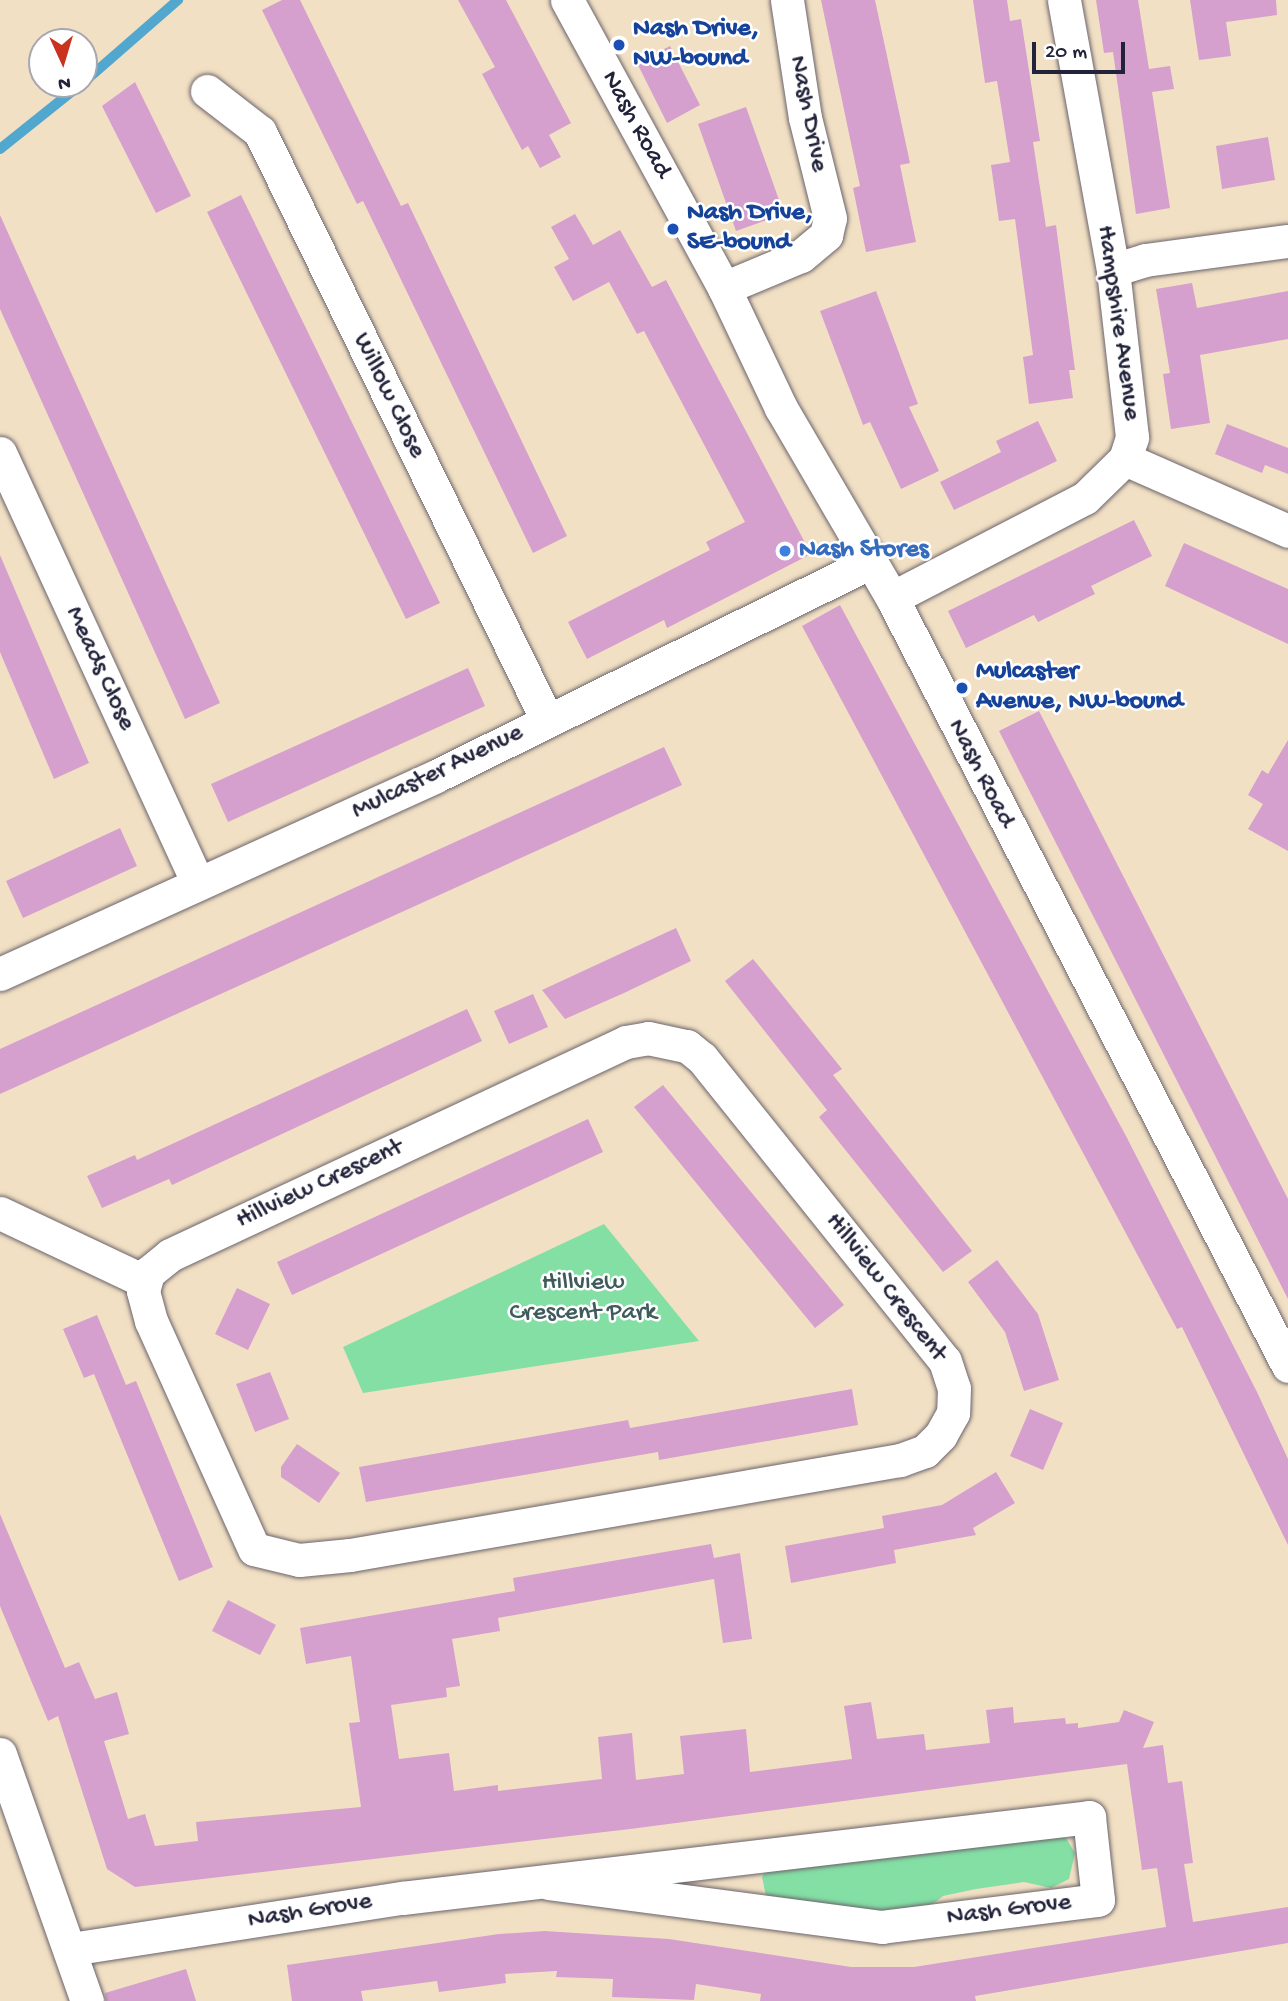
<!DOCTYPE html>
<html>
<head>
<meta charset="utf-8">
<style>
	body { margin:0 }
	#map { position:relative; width:1288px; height:2001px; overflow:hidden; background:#f2e0c4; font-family:"Gochi Hand",sans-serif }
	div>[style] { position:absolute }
	.green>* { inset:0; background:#84dfa5 }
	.stream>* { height:10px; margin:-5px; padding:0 5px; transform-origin:5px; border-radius:5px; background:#51a7cd }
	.building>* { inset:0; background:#d5a0cd }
	.roads { filter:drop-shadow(0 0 2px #6b646b) drop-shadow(0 0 2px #6b646b) }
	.minor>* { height:33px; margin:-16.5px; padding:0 16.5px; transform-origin:16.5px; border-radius:16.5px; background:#fff }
	.dots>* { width:19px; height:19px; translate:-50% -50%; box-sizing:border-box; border:4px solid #fff; border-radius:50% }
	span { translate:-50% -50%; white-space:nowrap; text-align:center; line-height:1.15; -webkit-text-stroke:5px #fff; paint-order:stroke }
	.transit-label { font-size:26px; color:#164399; font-weight:700 }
	.left { translate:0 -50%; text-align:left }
	.street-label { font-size:26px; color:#22223b }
	.shop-label { font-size:26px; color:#366cbe; font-weight:700 }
	.park-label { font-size:26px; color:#3f5b5b }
	.north { position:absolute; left:28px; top:28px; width:70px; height:70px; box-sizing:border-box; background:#fff; border:2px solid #a7a7b1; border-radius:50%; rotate:176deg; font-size:19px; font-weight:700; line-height:28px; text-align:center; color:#22223b }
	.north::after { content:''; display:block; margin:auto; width:24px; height:32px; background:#c8321e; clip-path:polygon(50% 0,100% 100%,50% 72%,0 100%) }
	.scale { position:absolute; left:1032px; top:42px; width:93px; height:32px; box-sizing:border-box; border:4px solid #22223b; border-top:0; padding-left:9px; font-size:21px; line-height:24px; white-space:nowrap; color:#22223b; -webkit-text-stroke:5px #fff; paint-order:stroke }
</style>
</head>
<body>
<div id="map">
	<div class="green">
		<i style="clip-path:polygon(604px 1224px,699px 1341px,363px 1393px,343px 1347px)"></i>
		<i style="clip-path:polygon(1051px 1832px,1066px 1838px,1075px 1853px,1069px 1879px,1051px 1888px,1024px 1882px,976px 1889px,943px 1896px,929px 1907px,871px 1915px,766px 1896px,762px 1877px,768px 1867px)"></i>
	</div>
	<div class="stream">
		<i style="left:84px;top:82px;width:125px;rotate:-41.1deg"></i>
		<i style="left:0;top:149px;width:104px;rotate:-38.7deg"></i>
	</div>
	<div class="building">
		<i style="clip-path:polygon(282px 0,300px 0,401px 206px,408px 203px,567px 536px,533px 553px,363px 201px,357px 204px,262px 10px)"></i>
		<i style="clip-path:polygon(458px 0,506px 0,571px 123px,549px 135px,561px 157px,540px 168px,528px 146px,522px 150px,482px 74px,495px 67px)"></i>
		<i style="clip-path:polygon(821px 0,875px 0,910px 163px,900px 165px,916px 242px,866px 252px,853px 188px,860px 186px)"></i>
		<i style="clip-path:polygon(973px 0,1007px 0,1010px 21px,1021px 19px,1040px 141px,1033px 142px,1046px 227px,1056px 225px,1075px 370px,1069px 370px,1073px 398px,1029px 404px,1023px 357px,1033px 355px,1015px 219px,999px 221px,991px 165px,1010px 162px,997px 81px,985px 83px)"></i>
		<i style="clip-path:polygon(1096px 0,1138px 0,1149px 69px,1170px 66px,1174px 89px,1152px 92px,1170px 208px,1136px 214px,1113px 52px,1104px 53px)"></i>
		<i style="clip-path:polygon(1190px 0,1276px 0,1277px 15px,1226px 22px,1231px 56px,1199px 60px)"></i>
		<i style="clip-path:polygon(670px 46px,700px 105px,667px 123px,637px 63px)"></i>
		<i style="clip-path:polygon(135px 82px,191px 196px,156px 213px,102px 106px)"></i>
		<i style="clip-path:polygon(746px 107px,784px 214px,736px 231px,698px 124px)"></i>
		<i style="clip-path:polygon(1268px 137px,1275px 180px,1222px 189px,1216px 146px)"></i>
		<i style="clip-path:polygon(241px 195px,440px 603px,406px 619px,207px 212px)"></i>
		<i style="clip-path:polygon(575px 214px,593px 245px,620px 230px,652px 287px,666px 280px,811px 554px,667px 628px,664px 620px,587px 659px,568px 622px,710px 550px,706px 542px,745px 522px,644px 331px,637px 334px,609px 282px,573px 301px,554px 267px,569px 259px,551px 227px)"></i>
		<i style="clip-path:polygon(0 215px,220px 703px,185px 719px,0 309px)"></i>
		<i style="clip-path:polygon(1192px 283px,1197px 308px,1288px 291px,1288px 339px,1200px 355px,1210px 423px,1171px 429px,1163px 374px,1170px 373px,1156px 289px)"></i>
		<i style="clip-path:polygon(876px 291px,918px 404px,909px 407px,939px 471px,901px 489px,870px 422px,863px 425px,820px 311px)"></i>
		<i style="clip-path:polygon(1038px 421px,1057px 461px,954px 510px,940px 482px,1001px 452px,996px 441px)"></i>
		<i style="clip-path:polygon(1227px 424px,1288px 448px,1288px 474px,1265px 465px,1262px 473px,1215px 454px)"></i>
		<i style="clip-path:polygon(1134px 520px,1152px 556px,1091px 586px,1095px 594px,1038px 622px,1034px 615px,966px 648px,948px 611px)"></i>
		<i style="clip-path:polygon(1184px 543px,1288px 589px,1288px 644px,1165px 586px)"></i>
		<i style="clip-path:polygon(0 555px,89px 763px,54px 779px,0 652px)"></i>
		<i style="clip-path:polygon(840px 605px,1126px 1136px,1257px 1392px,1288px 1459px,1288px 1545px,1182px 1327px,1177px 1329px,802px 626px)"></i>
		<i style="clip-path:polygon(468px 668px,485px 706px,228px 822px,211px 784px)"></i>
		<i style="clip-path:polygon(1039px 711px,1288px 1199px,1288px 1299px,999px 731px)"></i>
		<i style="clip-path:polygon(1288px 740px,1288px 851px,1248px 829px,1263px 804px,1248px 795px,1262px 770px,1268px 774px)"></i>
		<i style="clip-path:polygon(664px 747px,682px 785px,0 1094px,0 1049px)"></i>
		<i style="clip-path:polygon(120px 828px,137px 866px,23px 918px,6px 881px)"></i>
		<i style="clip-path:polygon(676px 928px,691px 961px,624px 993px,565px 1019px,542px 990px)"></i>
		<i style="clip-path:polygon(753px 959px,842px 1069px,833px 1075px,972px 1251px,943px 1272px,819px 1117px,827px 1110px,725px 981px)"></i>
		<i style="clip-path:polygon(533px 994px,548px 1027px,509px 1044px,494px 1011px)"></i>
		<i style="clip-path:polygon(467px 1009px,482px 1041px,172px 1185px,169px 1179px,102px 1208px,87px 1176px,135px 1155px,137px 1160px)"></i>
		<i style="clip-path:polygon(663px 1085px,844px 1305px,815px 1328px,634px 1107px)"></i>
		<i style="clip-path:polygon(588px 1119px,603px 1152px,292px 1295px,277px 1262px)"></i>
		<i style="clip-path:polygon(997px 1260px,1038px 1314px,1059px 1380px,1024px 1391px,1005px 1332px,968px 1282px)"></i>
		<i style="clip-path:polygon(237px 1288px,270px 1304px,248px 1350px,215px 1334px)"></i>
		<i style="clip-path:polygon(97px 1315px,126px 1385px,136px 1381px,213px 1567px,179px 1581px,94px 1374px,84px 1378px,63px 1329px)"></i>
		<i style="clip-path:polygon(270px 1372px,289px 1419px,255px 1432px,236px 1384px)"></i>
		<i style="clip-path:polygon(852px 1389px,858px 1425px,659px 1460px,658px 1452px,366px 1502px,359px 1467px,628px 1420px,630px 1428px)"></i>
		<i style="clip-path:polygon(1030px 1409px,1063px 1423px,1043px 1470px,1010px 1456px)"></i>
		<i style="clip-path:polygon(297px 1444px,340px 1473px,319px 1503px,281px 1477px,281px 1467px)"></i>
		<i style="clip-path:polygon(996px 1472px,1015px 1503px,973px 1528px,976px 1535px,894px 1550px,896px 1563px,791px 1583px,785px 1546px,884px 1528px,882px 1516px,942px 1505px)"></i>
		<i style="clip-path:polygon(0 1514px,65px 1668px,79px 1662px,95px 1699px,117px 1692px,129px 1734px,104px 1741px,128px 1819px,145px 1814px,155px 1846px,198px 1841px,196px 1822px,361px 1807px,349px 1723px,360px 1722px,351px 1656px,306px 1664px,300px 1628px,515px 1591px,513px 1578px,711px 1544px,714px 1558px,740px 1553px,752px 1639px,723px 1643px,714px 1579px,498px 1618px,500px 1631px,452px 1639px,460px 1686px,446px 1688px,447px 1697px,391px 1705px,399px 1759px,449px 1753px,454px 1791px,498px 1785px,498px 1791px,602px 1779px,598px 1737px,632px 1733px,636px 1780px,684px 1774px,680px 1736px,746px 1729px,750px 1772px,852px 1759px,844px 1706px,871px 1702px,877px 1739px,924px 1734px,926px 1750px,990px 1743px,986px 1710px,1013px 1707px,1014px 1723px,1065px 1718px,1066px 1724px,1078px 1723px,1078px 1728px,1119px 1722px,1124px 1710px,1154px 1722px,1143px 1748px,1163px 1745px,1168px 1783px,1182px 1781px,1193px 1863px,1184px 1864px,1193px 1922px,1288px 1907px,1288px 1943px,975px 1996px,976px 2001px,760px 2001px,761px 1994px,696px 1984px,694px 2000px,612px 1997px,613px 1979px,556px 1977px,557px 1971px,505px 1974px,506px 1983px,439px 1992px,437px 1981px,361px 1991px,363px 2001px,292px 2001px,287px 1965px,499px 1934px,545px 1931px,669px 1939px,851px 1967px,914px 1967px,1166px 1927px,1157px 1868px,1142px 1870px,1127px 1764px,630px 1829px,135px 1887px,107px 1869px,58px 1716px,48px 1721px,0 1606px)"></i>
		<i style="clip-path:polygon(228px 1600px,276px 1625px,260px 1655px,212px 1631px)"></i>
		<i style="clip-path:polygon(186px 1969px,196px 2001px,106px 2001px,105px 1993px)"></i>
	</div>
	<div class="roads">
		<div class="minor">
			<i style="left:567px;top:0;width:328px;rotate:61.4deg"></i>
			<i style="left:724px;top:288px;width:133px;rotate:64.6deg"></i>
			<i style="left:781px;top:408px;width:220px;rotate:59.7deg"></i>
			<i style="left:892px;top:598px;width:864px;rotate:62.72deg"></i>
			<i style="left:207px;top:91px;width:67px;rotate:37.7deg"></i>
			<i style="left:260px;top:132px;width:654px;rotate:63.98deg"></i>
			<i style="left:1113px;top:270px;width:34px;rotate:-17deg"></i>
			<i style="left:1145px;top:260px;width:144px;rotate:-7.6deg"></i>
			<i style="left:724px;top:288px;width:83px;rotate:-22.6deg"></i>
			<i style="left:801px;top:256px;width:33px;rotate:-40deg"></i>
			<i style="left:826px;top:235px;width:17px;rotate:-77deg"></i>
			<i style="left:830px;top:218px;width:103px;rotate:-104deg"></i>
			<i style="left:805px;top:118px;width:119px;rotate:-98.7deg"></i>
			<i style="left:0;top:453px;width:474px;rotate:65.3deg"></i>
			<i style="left:1125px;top:459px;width:178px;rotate:23.8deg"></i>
			<i style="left:892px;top:598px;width:217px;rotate:-27.4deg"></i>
			<i style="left:1085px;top:498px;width:56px;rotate:-44.3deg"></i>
			<i style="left:1125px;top:459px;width:23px;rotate:-72deg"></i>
			<i style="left:1132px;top:437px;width:168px;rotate:-96.5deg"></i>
			<i style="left:1113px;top:270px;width:274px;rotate:-100.3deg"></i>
			<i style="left:0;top:974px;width:477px;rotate:-24.4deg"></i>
			<i style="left:434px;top:777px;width:487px;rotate:-26.2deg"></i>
			<i style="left:648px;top:1038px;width:40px;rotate:12deg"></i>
			<i style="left:687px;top:1046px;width:19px;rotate:39deg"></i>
			<i style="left:702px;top:1058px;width:388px;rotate:51.3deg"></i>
			<i style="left:945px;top:1361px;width:28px;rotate:72deg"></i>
			<i style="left:954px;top:1388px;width:25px;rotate:92deg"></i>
			<i style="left:953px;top:1413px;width:25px;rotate:119deg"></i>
			<i style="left:941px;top:1435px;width:23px;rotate:135deg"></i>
			<i style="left:925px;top:1451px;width:27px;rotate:160deg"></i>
			<i style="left:900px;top:1460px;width:558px;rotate:170.2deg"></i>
			<i style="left:350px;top:1555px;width:51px;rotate:174.4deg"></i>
			<i style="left:299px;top:1560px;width:46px;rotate:-166.3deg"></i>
			<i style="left:254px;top:1549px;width:250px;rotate:-114.3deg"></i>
			<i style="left:151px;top:1321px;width:31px;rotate:-105deg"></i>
			<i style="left:143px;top:1291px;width:19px;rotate:-74deg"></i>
			<i style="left:148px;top:1273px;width:28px;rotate:-39deg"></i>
			<i style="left:170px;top:1255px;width:503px;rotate:-25.04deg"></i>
			<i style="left:626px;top:1042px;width:22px;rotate:-10deg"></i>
			<i style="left:0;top:1213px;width:159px;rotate:25.3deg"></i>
			<i style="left:0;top:1754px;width:262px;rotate:70.6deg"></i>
			<i style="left:71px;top:1949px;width:335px;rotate:-8.8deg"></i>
			<i style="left:402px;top:1898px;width:692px;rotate:-6.72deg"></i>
			<i style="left:1089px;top:1817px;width:83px;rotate:83.8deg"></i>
			<i style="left:1098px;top:1900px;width:218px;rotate:172.9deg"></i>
			<i style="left:882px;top:1927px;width:336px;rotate:-172.5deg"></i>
		</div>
	</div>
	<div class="dots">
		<i style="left:619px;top:45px;background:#1a4fb4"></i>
		<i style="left:673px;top:229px;background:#1a4fb4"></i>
		<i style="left:785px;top:551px;background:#3f7fe0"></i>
		<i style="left:962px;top:688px;background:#1a4fb4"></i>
	</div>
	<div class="transit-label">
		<span class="left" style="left:633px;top:45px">Nash Drive,<br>NW-bound</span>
		<span class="left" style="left:687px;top:229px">Nash Drive,<br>SE-bound</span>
		<span class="left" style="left:976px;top:688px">Mulcaster<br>Avenue, NW-bound</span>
	</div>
	<div class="street-label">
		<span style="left:807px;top:114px;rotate:79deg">Nash Drive</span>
		<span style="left:635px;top:125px;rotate:61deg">Nash Road</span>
		<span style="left:1117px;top:323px;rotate:82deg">Hampshire Avenue</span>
		<span style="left:388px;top:396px;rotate:64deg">Willow Close</span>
		<span style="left:99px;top:669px;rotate:65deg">Meads Close</span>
		<span style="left:438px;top:773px;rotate:-26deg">Mulcaster Avenue</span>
		<span style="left:980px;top:774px;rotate:63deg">Nash Road</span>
		<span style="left:320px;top:1185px;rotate:-25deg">Hillview Crescent</span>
		<span style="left:885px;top:1288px;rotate:52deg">Hillview Crescent</span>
		<span style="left:1009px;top:1911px;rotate:-7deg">Nash Grove</span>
		<span style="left:310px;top:1912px;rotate:-9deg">Nash Grove</span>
	</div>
	<div class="shop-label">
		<span class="left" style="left:799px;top:551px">Nash Stores</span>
	</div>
	<div class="park-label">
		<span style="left:583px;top:1299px">Hillview<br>Crescent Park</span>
	</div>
	<div class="north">N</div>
	<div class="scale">20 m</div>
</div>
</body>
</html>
